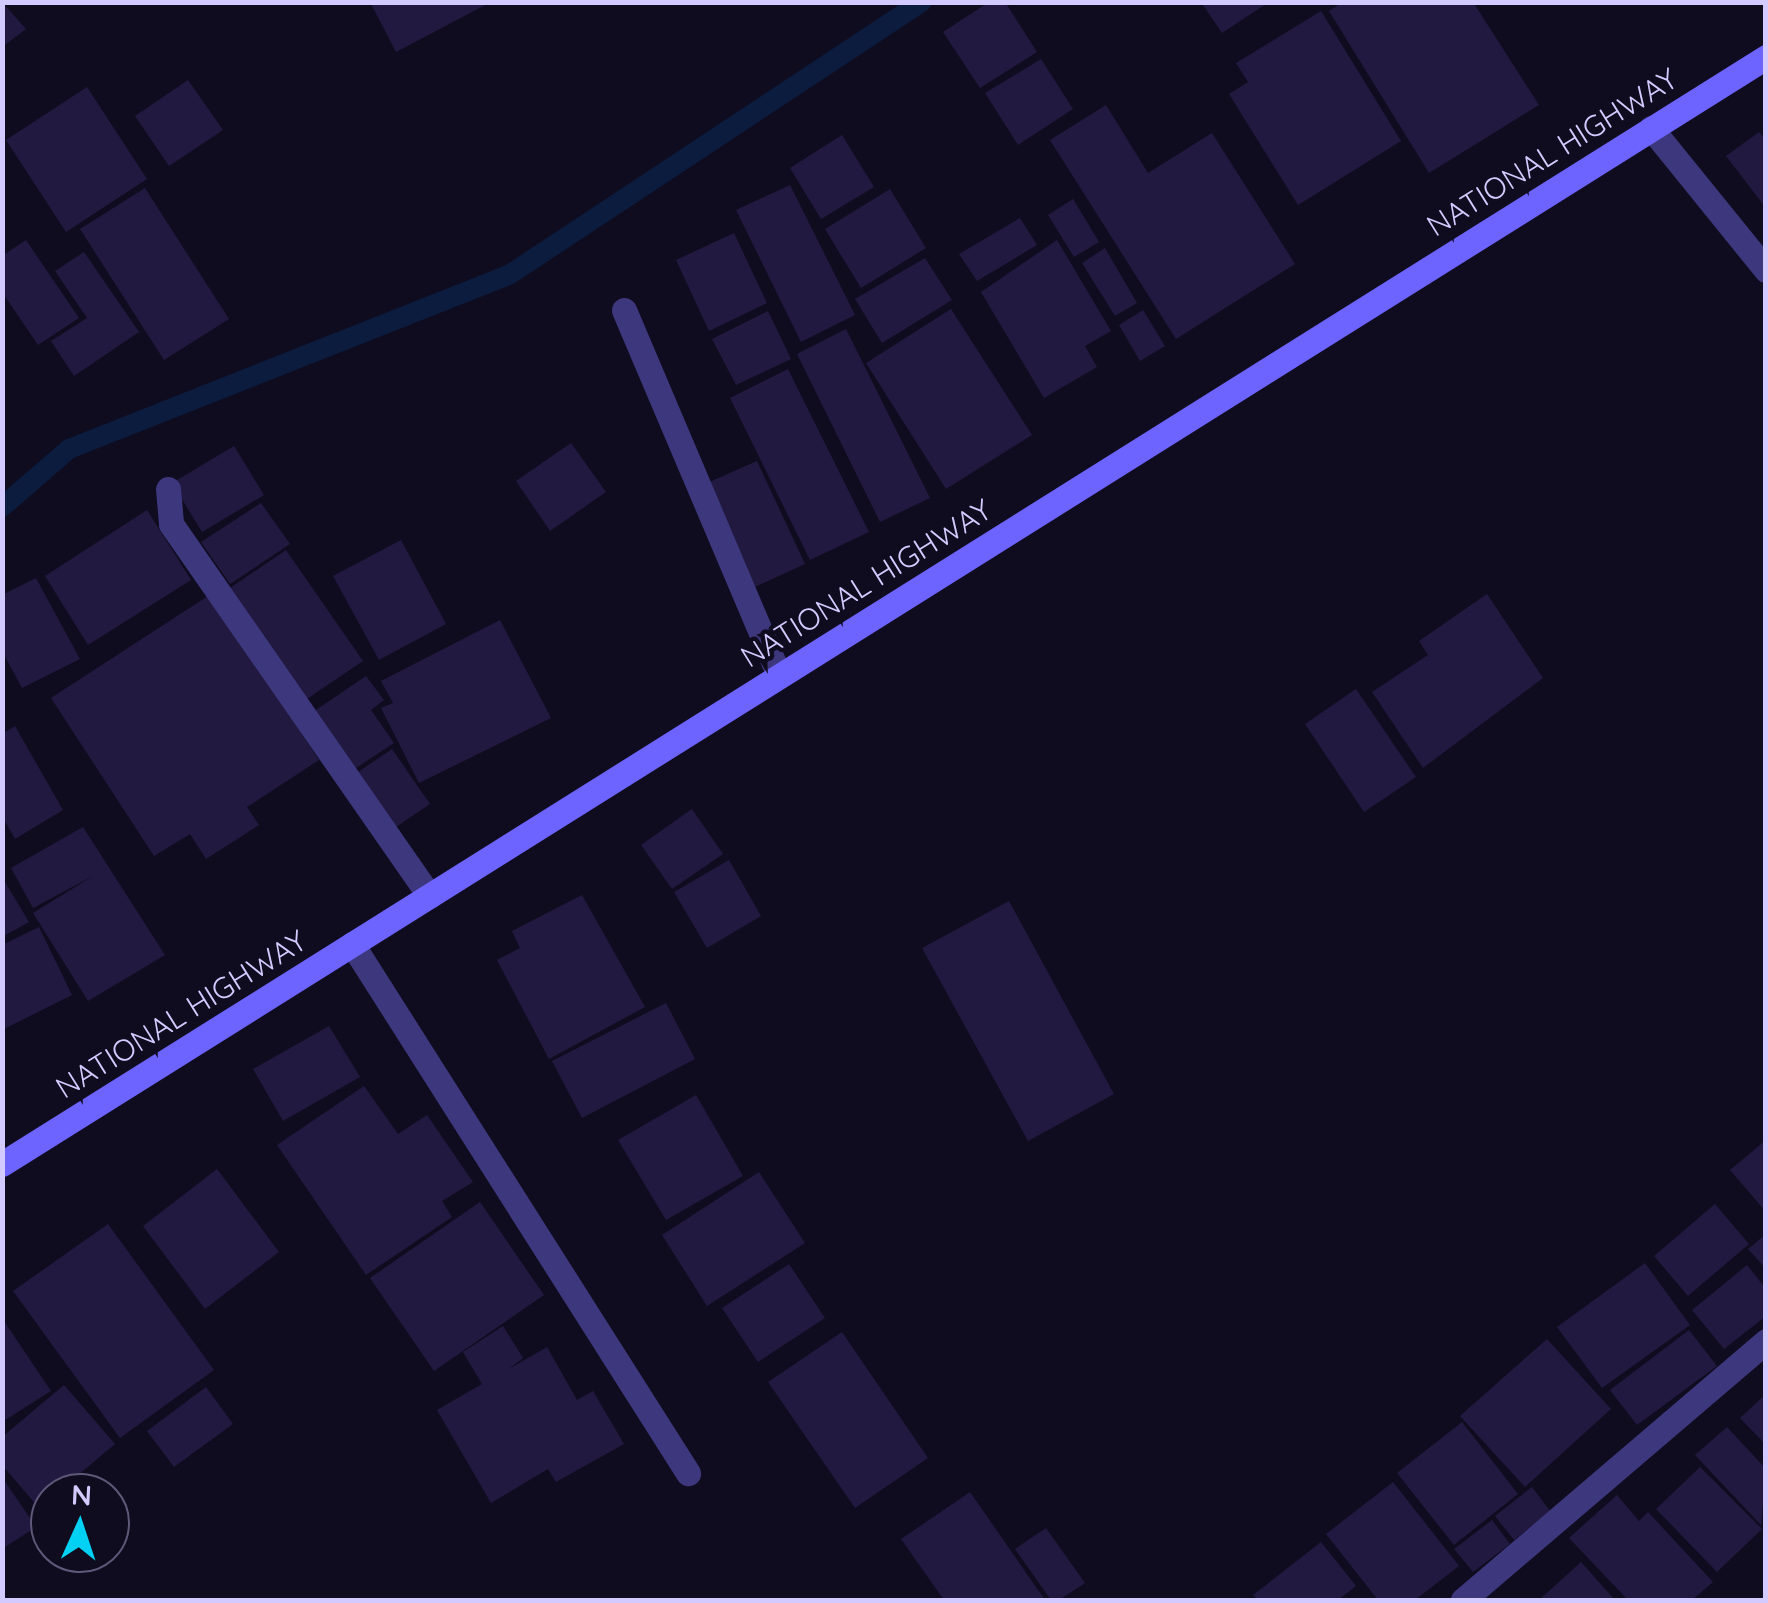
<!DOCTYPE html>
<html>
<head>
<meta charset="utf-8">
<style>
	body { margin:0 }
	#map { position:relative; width:1768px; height:1603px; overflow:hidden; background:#100c1f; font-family:Quicksand,sans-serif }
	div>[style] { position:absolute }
	.stream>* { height:20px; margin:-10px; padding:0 10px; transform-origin:10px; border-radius:10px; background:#0b1c3f }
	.building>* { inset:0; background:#221940 }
	.minor>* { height:25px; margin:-12.5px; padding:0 12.5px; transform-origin:12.5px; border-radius:12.5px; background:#3d387e }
	.secondary>* { height:25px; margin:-12.5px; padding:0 12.5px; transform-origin:12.5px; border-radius:12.5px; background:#6d63fe }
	span { translate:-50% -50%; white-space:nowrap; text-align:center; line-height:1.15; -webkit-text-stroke:9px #100c1f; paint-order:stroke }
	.street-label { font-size:30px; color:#d3cbff }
	.frame { position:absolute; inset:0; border:5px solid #d3cbff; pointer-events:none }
	.north { position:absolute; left:30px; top:1473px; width:100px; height:100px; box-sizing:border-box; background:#100c1f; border:2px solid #5e5879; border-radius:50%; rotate:3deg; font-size:28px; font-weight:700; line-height:40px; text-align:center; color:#d3cbff }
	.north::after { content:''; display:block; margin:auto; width:35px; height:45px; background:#02d1f4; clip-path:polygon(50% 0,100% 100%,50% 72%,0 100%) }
</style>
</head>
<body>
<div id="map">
	<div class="stream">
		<i style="left:2px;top:507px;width:89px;rotate:-40.9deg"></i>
		<i style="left:69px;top:449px;width:473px;rotate:-21.6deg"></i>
		<i style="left:509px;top:275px;width:495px;rotate:-33.5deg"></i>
	</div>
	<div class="building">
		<i style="clip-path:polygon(2px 2px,26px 29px,2px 47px)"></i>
		<i style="clip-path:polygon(370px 2px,491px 2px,396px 52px)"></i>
		<i style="clip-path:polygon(989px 2px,1005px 2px,1037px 52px,980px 88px,943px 32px)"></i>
		<i style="clip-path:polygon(1201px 2px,1269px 2px,1222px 33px)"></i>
		<i style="clip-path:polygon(1343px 2px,1473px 2px,1539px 105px,1429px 173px,1329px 11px)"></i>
		<i style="clip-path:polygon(1321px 11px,1401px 141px,1298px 205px,1229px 94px,1248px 82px,1236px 63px)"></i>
		<i style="clip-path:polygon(1041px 59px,1073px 109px,1018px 145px,985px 93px)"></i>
		<i style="clip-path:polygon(188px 80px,223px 130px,169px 166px,135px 116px)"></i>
		<i style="clip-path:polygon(87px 87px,147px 179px,66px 232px,6px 140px)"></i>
		<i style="clip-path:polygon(1106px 105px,1148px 173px,1212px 133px,1295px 264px,1176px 339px,1050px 140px)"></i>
		<i style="clip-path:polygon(1759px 132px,1766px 140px,1766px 208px,1726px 156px)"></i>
		<i style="clip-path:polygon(842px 135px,874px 187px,821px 219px,790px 168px)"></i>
		<i style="clip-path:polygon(790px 185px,855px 315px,801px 342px,736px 210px)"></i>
		<i style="clip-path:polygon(145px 188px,229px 319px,164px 360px,80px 229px)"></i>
		<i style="clip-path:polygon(890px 189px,926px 248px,861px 288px,825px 229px)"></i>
		<i style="clip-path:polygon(1073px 199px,1099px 242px,1074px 257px,1048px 215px)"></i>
		<i style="clip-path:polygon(1020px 218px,1037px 245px,977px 281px,959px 254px)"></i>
		<i style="clip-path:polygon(734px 233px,767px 303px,709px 331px,676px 260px)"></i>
		<i style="clip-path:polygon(26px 240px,79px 318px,38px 345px,2px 292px,2px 256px)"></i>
		<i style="clip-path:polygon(1057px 240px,1111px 331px,1085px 346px,1097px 367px,1044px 398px,981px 292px)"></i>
		<i style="clip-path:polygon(1105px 248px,1137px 303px,1115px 316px,1082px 263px)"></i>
		<i style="clip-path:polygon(84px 252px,139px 332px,74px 376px,51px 341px,87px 318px,55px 271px)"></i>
		<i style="clip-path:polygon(925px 258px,952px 300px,882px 343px,855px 299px)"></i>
		<i style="clip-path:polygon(951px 309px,1032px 435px,946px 489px,866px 363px)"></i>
		<i style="clip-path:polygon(1143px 310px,1165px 346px,1140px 361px,1119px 325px)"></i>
		<i style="clip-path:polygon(768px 311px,791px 359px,736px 385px,712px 339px)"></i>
		<i style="clip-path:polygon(846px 329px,930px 498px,880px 522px,797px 354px)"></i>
		<i style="clip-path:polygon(788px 369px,869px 532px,810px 560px,730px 398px)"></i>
		<i style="clip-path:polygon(571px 443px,606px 492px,550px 531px,516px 481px)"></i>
		<i style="clip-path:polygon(234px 446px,264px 495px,202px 532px,172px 483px)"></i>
		<i style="clip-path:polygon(757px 461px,805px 564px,755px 587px,707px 483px)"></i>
		<i style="clip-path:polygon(261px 503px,290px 544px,230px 584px,201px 542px)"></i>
		<i style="clip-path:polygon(147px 510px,191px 580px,88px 645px,45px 576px)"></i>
		<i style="clip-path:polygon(401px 540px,446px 624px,379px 660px,333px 576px)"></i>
		<i style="clip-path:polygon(286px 550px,363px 661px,301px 703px,224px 592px)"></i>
		<i style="clip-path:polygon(36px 578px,80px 659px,22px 688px,2px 651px,2px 595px)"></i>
		<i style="clip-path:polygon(211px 594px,319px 760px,247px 807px,259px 825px,206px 859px,190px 834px,154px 856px,51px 698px)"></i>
		<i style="clip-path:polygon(1487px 594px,1543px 678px,1423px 768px,1372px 692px,1428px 655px,1419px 641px)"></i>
		<i style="clip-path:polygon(500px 620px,551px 718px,419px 783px,381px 708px,393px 703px,381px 681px)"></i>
		<i style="clip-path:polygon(366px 676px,384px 700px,371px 710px,394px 743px,350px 772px,310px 714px)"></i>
		<i style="clip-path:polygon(1356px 689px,1416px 777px,1364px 812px,1305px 724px)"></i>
		<i style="clip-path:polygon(15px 726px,63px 810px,15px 839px,2px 816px,2px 734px)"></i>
		<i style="clip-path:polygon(392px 749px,430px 804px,390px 831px,352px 776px)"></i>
		<i style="clip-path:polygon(692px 809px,723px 854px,672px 889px,641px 845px)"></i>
		<i style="clip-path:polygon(83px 827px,165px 955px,88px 1001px,33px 913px,93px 876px,33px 908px,11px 868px)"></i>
		<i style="clip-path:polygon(729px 860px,761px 916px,707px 948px,674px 892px)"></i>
		<i style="clip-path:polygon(2px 877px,29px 922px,2px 937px)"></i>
		<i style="clip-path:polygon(582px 895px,645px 1007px,549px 1059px,497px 960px,520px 948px,512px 931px)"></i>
		<i style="clip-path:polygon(1009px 901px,1114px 1094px,1028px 1141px,922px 948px)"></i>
		<i style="clip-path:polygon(39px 927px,72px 995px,2px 1030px,2px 945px)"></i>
		<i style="clip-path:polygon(666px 1003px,695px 1059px,582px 1118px,552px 1061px)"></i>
		<i style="clip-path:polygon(329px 1026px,360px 1077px,283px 1121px,253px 1069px)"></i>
		<i style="clip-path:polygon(364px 1086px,398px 1134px,427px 1115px,473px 1182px,442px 1201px,452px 1217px,366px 1275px,277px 1145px)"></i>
		<i style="clip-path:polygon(696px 1095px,743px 1176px,666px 1220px,618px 1140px)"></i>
		<i style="clip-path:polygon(1766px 1140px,1766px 1212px,1730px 1170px)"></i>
		<i style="clip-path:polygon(217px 1169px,279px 1252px,205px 1309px,143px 1226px)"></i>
		<i style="clip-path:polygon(759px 1172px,805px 1243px,707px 1306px,662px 1235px)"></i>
		<i style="clip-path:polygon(480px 1202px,544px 1295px,434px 1371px,370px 1278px)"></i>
		<i style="clip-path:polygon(1715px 1204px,1749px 1244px,1688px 1296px,1654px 1256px)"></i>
		<i style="clip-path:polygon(108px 1224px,214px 1370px,120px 1438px,13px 1291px)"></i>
		<i style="clip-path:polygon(1766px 1234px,1766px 1269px,1748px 1249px)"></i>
		<i style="clip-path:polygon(1645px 1263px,1690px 1325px,1602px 1388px,1557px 1327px)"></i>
		<i style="clip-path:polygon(789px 1264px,825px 1318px,758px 1362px,722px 1308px)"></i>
		<i style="clip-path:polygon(1747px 1265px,1766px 1289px,1766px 1316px,1724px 1349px,1692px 1310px)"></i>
		<i style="clip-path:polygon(2px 1318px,51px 1391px,2px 1422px)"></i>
		<i style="clip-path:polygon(503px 1326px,523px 1358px,509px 1369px,547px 1347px,577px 1400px,593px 1391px,624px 1444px,556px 1482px,548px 1469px,491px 1503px,437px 1410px,482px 1384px,463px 1352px)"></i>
		<i style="clip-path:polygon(1689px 1330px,1717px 1366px,1637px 1425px,1610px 1390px)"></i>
		<i style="clip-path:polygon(842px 1332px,928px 1458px,855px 1508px,768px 1382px)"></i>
		<i style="clip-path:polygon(1547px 1339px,1611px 1409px,1525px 1487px,1460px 1416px)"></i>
		<i style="clip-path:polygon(64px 1385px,115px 1444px,39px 1508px,2px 1465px,2px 1437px)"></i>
		<i style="clip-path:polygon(206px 1387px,233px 1424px,174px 1467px,147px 1431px)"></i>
		<i style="clip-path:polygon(1766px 1394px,1766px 1445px,1740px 1418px)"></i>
		<i style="clip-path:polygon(1462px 1422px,1518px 1494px,1454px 1545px,1397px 1473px)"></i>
		<i style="clip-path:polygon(1727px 1427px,1766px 1469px,1761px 1525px,1695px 1455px)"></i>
		<i style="clip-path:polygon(1700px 1467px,1762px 1529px,1717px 1572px,1656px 1509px)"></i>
		<i style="clip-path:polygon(2px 1477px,36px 1527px,2px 1549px)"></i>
		<i style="clip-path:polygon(1393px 1482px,1459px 1566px,1415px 1600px,1378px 1600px,1326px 1534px)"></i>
		<i style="clip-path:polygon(1532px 1487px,1550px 1511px,1514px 1540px,1495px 1516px)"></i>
		<i style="clip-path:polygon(970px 1492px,1045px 1600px,944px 1600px,901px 1539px)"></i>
		<i style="clip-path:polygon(1617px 1495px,1639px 1521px,1648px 1512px,1713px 1582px,1692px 1600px,1628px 1600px,1569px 1538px)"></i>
		<i style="clip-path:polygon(1492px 1520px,1510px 1544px,1473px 1572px,1454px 1549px)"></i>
		<i style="clip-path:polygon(1046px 1528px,1085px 1583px,1059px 1600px,1051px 1600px,1015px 1549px)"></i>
		<i style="clip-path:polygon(1321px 1542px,1356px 1586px,1338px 1600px,1258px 1600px,1253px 1595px)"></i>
		<i style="clip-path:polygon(1581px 1562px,1615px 1600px,1539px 1600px)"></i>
	</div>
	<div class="minor">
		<i style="left:1651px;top:128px;width:183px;rotate:51deg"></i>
		<i style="left:624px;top:310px;width:397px;rotate:67deg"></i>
		<i style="left:168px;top:489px;width:35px;rotate:85deg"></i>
		<i style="left:171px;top:524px;width:453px;rotate:55.2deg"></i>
		<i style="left:352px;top:944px;width:627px;rotate:57.58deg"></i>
		<i style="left:1463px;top:1600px;width:399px;rotate:-40.5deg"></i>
	</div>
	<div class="secondary">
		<i style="left:2px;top:1164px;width:2083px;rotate:-32.11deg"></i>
	</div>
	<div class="street-label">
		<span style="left:1552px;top:152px;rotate:-32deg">NATIONAL HIGHWAY</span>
		<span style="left:866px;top:583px;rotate:-32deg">NATIONAL HIGHWAY</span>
		<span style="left:181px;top:1014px;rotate:-32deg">NATIONAL HIGHWAY</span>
	</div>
	<div class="frame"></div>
	<div class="north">N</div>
</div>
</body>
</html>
